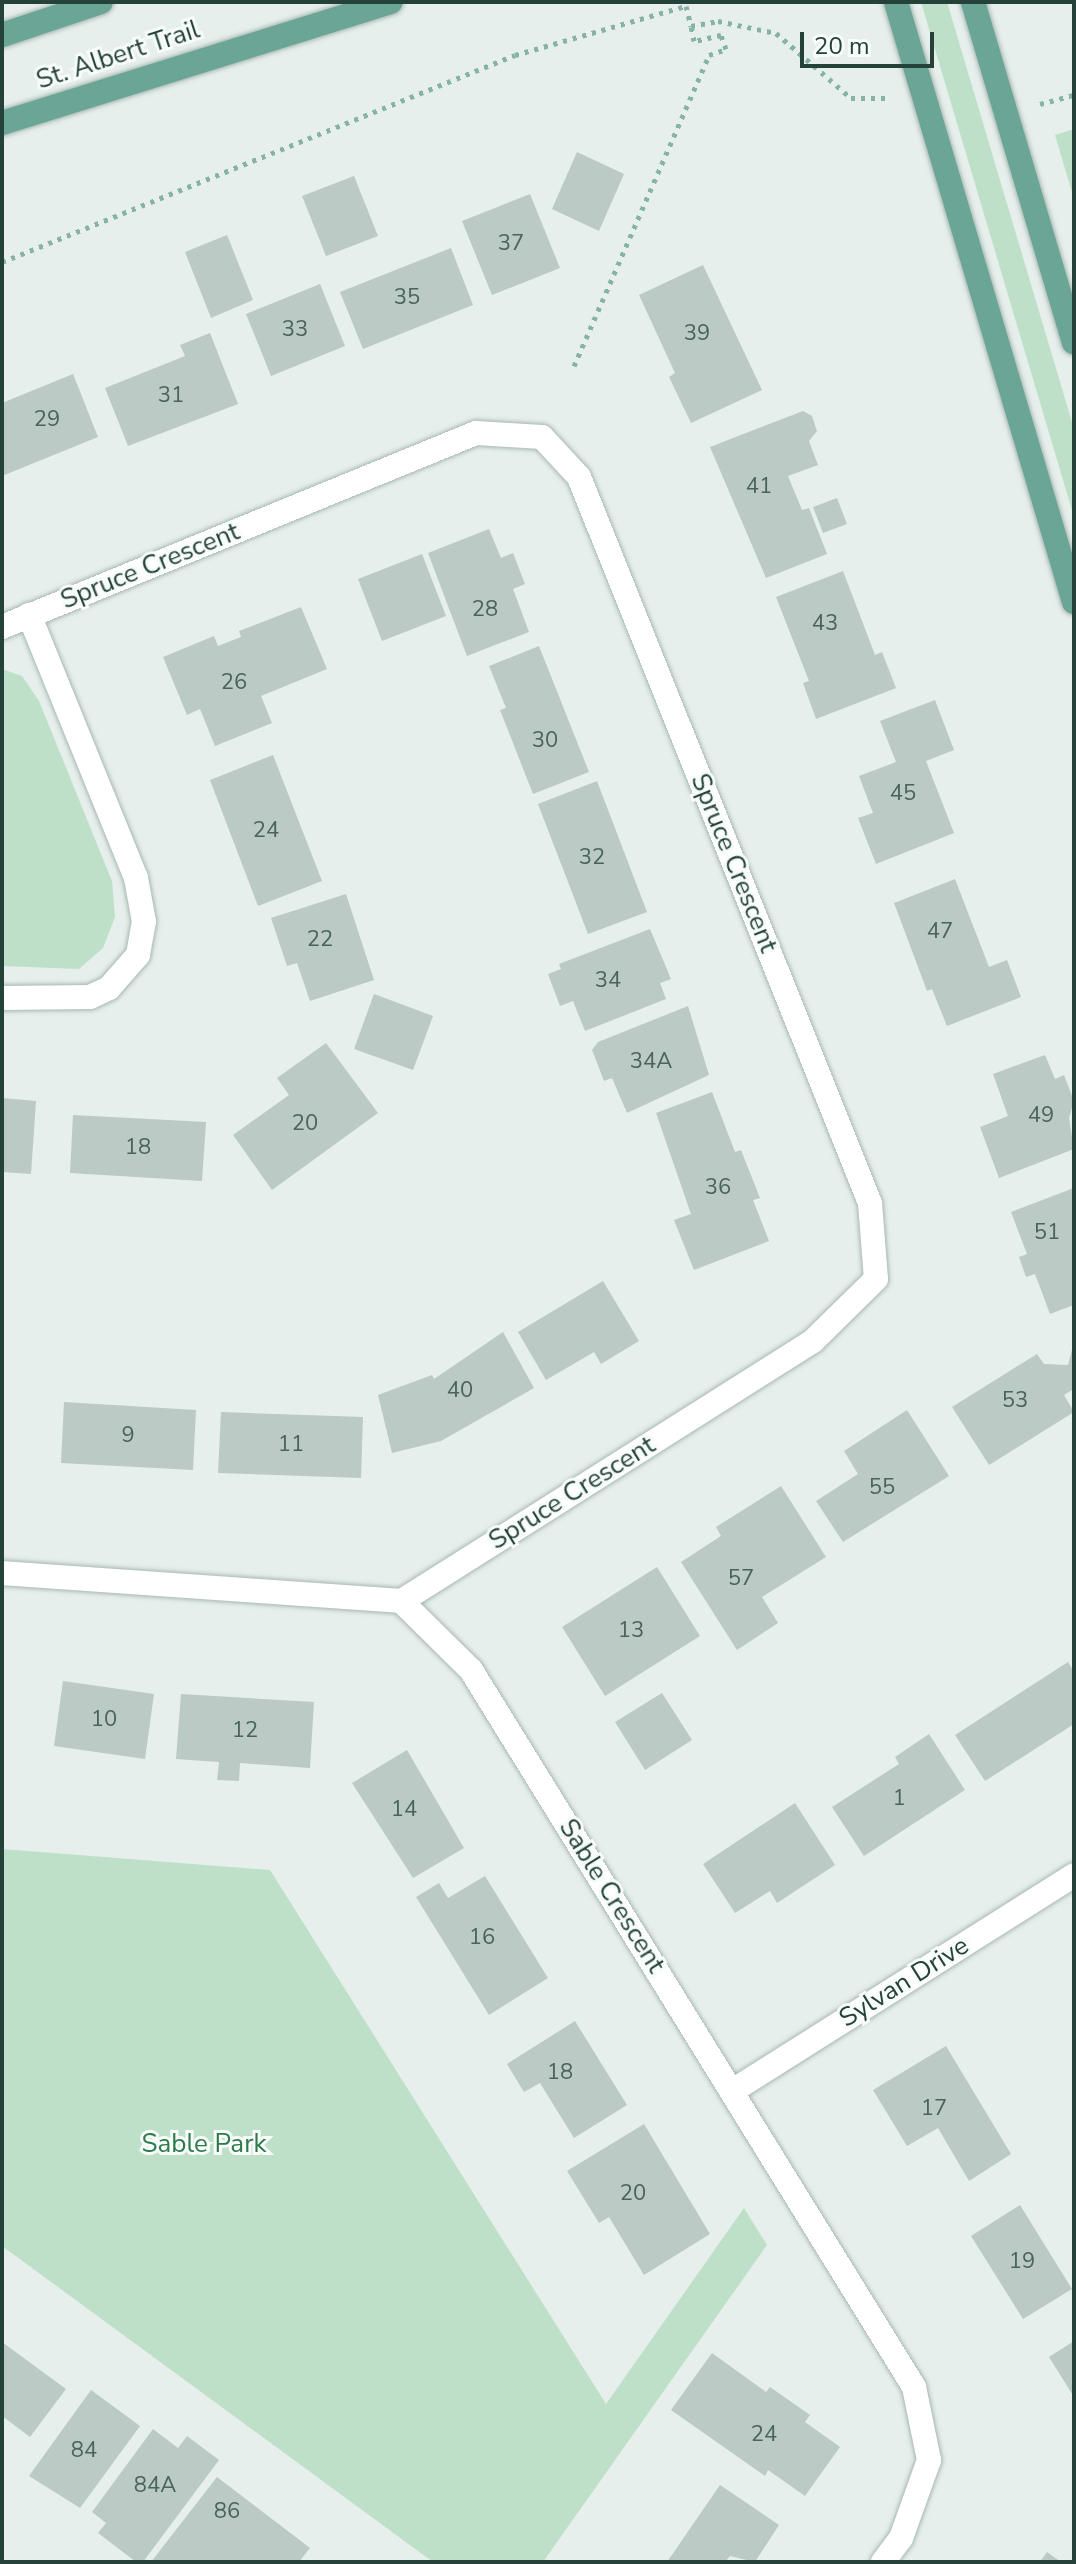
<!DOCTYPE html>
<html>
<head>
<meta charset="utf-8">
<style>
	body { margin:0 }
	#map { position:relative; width:1076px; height:2564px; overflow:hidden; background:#e6efeb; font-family:"Nunito Sans",sans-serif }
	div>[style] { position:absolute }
	.green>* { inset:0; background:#bfe0c8 }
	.building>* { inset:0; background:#bbcac4 }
	.path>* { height:5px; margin-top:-2.5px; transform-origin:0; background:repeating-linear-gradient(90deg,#86b3a5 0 4px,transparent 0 10px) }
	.roads { filter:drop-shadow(0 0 2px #a8b8b2) drop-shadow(0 0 2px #a8b8b2) }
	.minor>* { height:24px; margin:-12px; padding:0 12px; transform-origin:12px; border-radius:12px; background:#fff }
	.major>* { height:24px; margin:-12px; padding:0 12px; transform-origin:12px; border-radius:12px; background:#6aa596 }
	span { translate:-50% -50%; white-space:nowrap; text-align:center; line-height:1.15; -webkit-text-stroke:6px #f7fbf9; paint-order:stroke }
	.number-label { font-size:22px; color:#4a645c }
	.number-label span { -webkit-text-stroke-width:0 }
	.street-label { font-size:26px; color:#24423a }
	.park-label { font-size:26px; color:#2d7a4b }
	.frame { position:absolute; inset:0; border:4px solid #24423a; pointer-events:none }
	.scale { position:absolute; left:800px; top:32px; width:134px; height:36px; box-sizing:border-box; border:4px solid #24423a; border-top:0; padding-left:10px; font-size:24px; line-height:28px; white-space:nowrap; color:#24423a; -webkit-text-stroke:6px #f7fbf9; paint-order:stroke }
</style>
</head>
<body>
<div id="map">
	<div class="green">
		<i style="clip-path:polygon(921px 2px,947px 2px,1074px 429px,1074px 517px)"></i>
		<i style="clip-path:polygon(1074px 129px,1074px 199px,1055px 135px)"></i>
		<i style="clip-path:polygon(2px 669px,22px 676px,39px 701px,112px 881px,115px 917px,103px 948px,79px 969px,2px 966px)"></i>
		<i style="clip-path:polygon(2px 1849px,270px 1870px,606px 2404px,744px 2208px,767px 2245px,543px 2562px,433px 2562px,2px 2246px)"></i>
	</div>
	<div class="building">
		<i style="clip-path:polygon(577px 152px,624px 174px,599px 231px,552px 209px)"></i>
		<i style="clip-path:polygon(354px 176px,378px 236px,326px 256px,302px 196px)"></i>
		<i style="clip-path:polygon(530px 194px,560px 268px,492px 295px,462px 221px)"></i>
		<i style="clip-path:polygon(227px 235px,253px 300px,211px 318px,185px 252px)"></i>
		<i style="clip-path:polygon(451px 248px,473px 305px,363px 349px,340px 292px)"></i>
		<i style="clip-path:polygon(703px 265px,762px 390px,691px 423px,669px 377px,675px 373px,639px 295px)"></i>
		<i style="clip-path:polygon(320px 284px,345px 346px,271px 376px,246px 314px)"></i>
		<i style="clip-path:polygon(210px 333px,238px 404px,128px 446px,105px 388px,185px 356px,180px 345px)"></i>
		<i style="clip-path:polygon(73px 374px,98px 437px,2px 476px,2px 403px)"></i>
		<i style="clip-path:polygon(803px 411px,812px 416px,817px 431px,809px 441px,818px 465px,788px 476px,802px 510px,809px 508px,827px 554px,766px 578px,710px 447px)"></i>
		<i style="clip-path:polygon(837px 498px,847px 524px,823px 533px,813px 507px)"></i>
		<i style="clip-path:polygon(489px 529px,501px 558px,513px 553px,525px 584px,513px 589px,529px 632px,467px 656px,428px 553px)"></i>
		<i style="clip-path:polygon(422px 554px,446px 616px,382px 641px,358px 579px)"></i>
		<i style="clip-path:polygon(843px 571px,875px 655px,882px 652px,896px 688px,816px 719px,803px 683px,809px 681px,776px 597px)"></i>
		<i style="clip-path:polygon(301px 607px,327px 669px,261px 696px,272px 723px,215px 746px,200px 709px,187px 715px,163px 657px,214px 636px,218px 646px,241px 637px,239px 631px)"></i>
		<i style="clip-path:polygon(539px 646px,589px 772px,533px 794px,500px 710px,506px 708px,489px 666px)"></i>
		<i style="clip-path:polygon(935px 700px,954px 750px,926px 761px,954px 833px,876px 864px,858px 818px,873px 813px,859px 776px,896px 762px,880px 721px)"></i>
		<i style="clip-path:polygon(273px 755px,322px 881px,258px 906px,210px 780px)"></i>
		<i style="clip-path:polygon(597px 781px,647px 912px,588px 934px,538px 804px)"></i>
		<i style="clip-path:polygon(955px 879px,989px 967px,1007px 960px,1021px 997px,947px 1026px,932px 989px,927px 991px,894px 903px)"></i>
		<i style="clip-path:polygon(346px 894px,374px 980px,310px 1001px,297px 963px,287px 966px,271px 918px)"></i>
		<i style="clip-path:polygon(650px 929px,671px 979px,660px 983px,666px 999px,585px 1031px,573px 1001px,560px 1006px,548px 974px,561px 969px,559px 964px)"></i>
		<i style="clip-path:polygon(374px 994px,433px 1016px,413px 1070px,354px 1049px)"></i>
		<i style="clip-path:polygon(688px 1006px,709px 1075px,627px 1113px,612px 1078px,604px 1081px,592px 1050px,598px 1042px)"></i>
		<i style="clip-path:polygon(326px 1043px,378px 1113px,272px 1190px,233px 1135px,289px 1095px,277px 1078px)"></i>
		<i style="clip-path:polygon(1045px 1055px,1055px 1079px,1064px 1075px,1074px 1101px,1069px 1118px,1074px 1149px,999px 1178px,980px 1127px,1008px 1116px,993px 1074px)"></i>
		<i style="clip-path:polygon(712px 1092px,735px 1152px,741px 1150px,760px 1198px,753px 1200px,769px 1241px,694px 1270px,674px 1220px,691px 1214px,656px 1113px)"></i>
		<i style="clip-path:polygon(2px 1098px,36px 1101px,31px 1174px,2px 1172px)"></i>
		<i style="clip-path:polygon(73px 1115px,206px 1122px,202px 1181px,70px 1173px)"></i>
		<i style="clip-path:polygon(1074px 1188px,1074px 1305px,1050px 1314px,1035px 1274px,1026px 1277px,1019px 1257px,1027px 1254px,1011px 1212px)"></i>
		<i style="clip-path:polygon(603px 1281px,639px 1341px,601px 1364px,594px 1352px,546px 1380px,518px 1332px)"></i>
		<i style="clip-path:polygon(503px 1332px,534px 1388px,441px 1441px,392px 1453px,378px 1395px,432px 1375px,434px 1379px)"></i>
		<i style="clip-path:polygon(1074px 1342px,1074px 1389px,1064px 1395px,1074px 1412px,989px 1465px,952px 1407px,1037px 1354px,1044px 1364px,1068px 1365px)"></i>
		<i style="clip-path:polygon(64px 1402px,196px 1410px,193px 1470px,61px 1463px)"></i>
		<i style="clip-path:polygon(907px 1410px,949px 1476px,843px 1542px,816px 1501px,858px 1474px,844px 1451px)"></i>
		<i style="clip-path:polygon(221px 1412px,363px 1417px,361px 1478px,218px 1473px)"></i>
		<i style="clip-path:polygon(781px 1486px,826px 1557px,762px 1597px,778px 1623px,737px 1650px,681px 1562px,721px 1536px,716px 1527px)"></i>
		<i style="clip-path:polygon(657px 1567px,700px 1636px,605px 1696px,562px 1627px)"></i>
		<i style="clip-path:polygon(1068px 1662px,1074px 1672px,1074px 1724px,985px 1781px,955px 1735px)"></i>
		<i style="clip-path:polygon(63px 1681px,154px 1694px,145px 1759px,54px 1746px)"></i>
		<i style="clip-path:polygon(662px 1693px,692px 1740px,645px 1770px,615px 1722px)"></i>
		<i style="clip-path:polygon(181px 1694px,314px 1702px,310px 1768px,240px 1763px,239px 1781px,217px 1780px,219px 1762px,176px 1759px)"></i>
		<i style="clip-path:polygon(929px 1734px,965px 1790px,864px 1856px,832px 1807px,899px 1764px,895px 1757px)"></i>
		<i style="clip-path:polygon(407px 1750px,464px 1848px,413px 1878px,352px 1783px)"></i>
		<i style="clip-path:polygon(795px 1803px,835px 1865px,777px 1903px,770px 1891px,735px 1913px,703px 1864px)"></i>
		<i style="clip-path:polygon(485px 1876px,548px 1978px,489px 2015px,416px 1897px,439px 1883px,448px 1898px)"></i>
		<i style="clip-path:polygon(575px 2021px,627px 2105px,574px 2138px,540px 2083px,524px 2092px,507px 2064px)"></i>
		<i style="clip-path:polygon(946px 2046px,1011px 2154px,969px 2181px,938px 2128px,907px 2146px,873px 2090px)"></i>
		<i style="clip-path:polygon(644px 2124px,710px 2234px,644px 2275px,609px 2217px,599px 2223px,567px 2171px)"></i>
		<i style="clip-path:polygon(1020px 2205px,1072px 2289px,1023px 2319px,971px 2236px)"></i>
		<i style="clip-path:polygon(1074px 2341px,1074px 2397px,1049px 2357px)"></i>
		<i style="clip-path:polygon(2px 2342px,66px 2389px,30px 2437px,2px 2416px)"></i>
		<i style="clip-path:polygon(712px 2353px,766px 2392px,770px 2387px,810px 2415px,805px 2422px,840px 2447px,805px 2496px,768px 2470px,765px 2476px,671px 2410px)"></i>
		<i style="clip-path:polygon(91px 2390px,140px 2426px,80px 2508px,29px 2476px)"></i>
		<i style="clip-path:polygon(153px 2429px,178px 2448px,187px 2436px,219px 2460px,143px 2562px,136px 2562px,98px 2533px,106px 2523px,92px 2512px)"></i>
		<i style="clip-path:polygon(217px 2477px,310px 2548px,299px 2562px,151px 2562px)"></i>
		<i style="clip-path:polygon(720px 2485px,779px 2525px,755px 2562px,730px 2556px,725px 2562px,667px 2562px)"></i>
		<i style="clip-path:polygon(1047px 2552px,1061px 2562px,1040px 2562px)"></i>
	</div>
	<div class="path">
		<i style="left:1040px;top:104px;width:35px;rotate:-15deg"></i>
		<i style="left:2px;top:262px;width:553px;rotate:-21.97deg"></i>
		<i style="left:515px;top:55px;width:178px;rotate:-16deg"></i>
		<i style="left:686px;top:6px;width:21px;rotate:76deg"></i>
		<i style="left:574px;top:366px;width:339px;rotate:-66.5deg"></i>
		<i style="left:709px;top:55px;width:18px;rotate:-19deg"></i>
		<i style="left:726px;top:49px;width:15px;rotate:-110deg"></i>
		<i style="left:721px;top:35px;width:28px;rotate:167deg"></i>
		<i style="left:694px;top:41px;width:15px;rotate:-101deg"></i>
		<i style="left:691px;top:26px;width:27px;rotate:-10deg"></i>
		<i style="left:718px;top:21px;width:59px;rotate:11.7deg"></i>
		<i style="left:776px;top:33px;width:99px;rotate:40.9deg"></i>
		<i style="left:851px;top:98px;width:36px"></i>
	</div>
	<div class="roads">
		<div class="minor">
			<i style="left:2px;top:627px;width:512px;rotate:-22.26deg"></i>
			<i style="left:476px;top:433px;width:66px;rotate:3.5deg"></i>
			<i style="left:542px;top:437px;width:54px;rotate:47.2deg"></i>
			<i style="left:579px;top:477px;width:782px;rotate:68.16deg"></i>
			<i style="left:870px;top:1203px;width:76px;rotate:85.5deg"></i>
			<i style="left:876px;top:1279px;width:88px;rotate:135.5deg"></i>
			<i style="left:813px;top:1341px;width:487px;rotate:147.7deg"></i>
			<i style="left:2px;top:998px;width:88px;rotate:-0.7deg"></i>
			<i style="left:90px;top:997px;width:21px;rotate:-25deg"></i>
			<i style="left:109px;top:988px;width:44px;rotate:-48.7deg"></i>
			<i style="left:138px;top:955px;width:34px;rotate:-80deg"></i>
			<i style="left:144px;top:922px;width:45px;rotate:-100.3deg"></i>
			<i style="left:136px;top:878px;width:284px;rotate:-112.1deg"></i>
			<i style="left:2px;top:1573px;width:400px;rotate:4deg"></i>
			<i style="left:401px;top:1601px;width:98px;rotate:44.6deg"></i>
			<i style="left:471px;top:1670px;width:843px;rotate:58.29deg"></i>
			<i style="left:914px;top:2387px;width:75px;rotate:78.4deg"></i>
			<i style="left:929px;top:2460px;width:83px;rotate:109.7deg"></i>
			<i style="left:901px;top:2538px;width:30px;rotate:127deg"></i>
			<i style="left:734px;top:2090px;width:402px;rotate:-32.3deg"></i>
		</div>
		<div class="major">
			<i style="left:896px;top:2px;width:626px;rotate:73.48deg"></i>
			<i style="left:973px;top:2px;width:355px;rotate:73.5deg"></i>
			<i style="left:2px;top:35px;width:104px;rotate:-18.4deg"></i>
			<i style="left:2px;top:123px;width:407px;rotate:-17.3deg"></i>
		</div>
	</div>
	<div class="number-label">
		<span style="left:511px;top:244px">37</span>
		<span style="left:407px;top:298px">35</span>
		<span style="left:295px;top:330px">33</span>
		<span style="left:697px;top:334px">39</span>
		<span style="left:171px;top:396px">31</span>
		<span style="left:47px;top:420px">29</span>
		<span style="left:759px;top:487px">41</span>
		<span style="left:485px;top:610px">28</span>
		<span style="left:825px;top:624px">43</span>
		<span style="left:234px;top:683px">26</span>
		<span style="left:545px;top:741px">30</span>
		<span style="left:903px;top:794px">45</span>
		<span style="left:266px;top:831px">24</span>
		<span style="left:592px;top:858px">32</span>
		<span style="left:940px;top:932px">47</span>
		<span style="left:320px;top:940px">22</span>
		<span style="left:608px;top:981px">34</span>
		<span style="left:651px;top:1062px">34A</span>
		<span style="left:1041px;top:1116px">49</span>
		<span style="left:305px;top:1124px">20</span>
		<span style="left:138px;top:1148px">18</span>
		<span style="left:718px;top:1188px">36</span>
		<span style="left:1047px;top:1233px">51</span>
		<span style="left:460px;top:1391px">40</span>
		<span style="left:1015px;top:1401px">53</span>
		<span style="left:128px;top:1436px">9</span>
		<span style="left:291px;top:1445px">11</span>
		<span style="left:882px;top:1488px">55</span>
		<span style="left:741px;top:1579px">57</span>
		<span style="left:631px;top:1631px">13</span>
		<span style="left:104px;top:1720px">10</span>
		<span style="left:245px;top:1731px">12</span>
		<span style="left:899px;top:1799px">1</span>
		<span style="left:404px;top:1810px">14</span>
		<span style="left:482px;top:1938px">16</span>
		<span style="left:560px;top:2073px">18</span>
		<span style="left:934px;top:2109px">17</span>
		<span style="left:633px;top:2194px">20</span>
		<span style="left:1022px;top:2262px">19</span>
		<span style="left:764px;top:2435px">24</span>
		<span style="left:84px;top:2451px">84</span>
		<span style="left:155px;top:2486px">84A</span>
		<span style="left:227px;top:2512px">86</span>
	</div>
	<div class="street-label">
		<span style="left:118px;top:55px;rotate:-18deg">St. Albert Trail</span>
		<span style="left:150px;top:566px;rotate:-22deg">Spruce Crescent</span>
		<span style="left:734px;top:863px;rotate:68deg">Spruce Crescent</span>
		<span style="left:572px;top:1493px;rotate:-32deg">Spruce Crescent</span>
		<span style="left:612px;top:1896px;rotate:58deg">Sable Crescent</span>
		<span style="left:904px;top:1982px;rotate:-32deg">Sylvan Drive</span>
	</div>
	<div class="park-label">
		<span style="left:204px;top:2144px">Sable Park</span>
	</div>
	<div class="frame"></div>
	<div class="scale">20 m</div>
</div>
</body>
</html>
